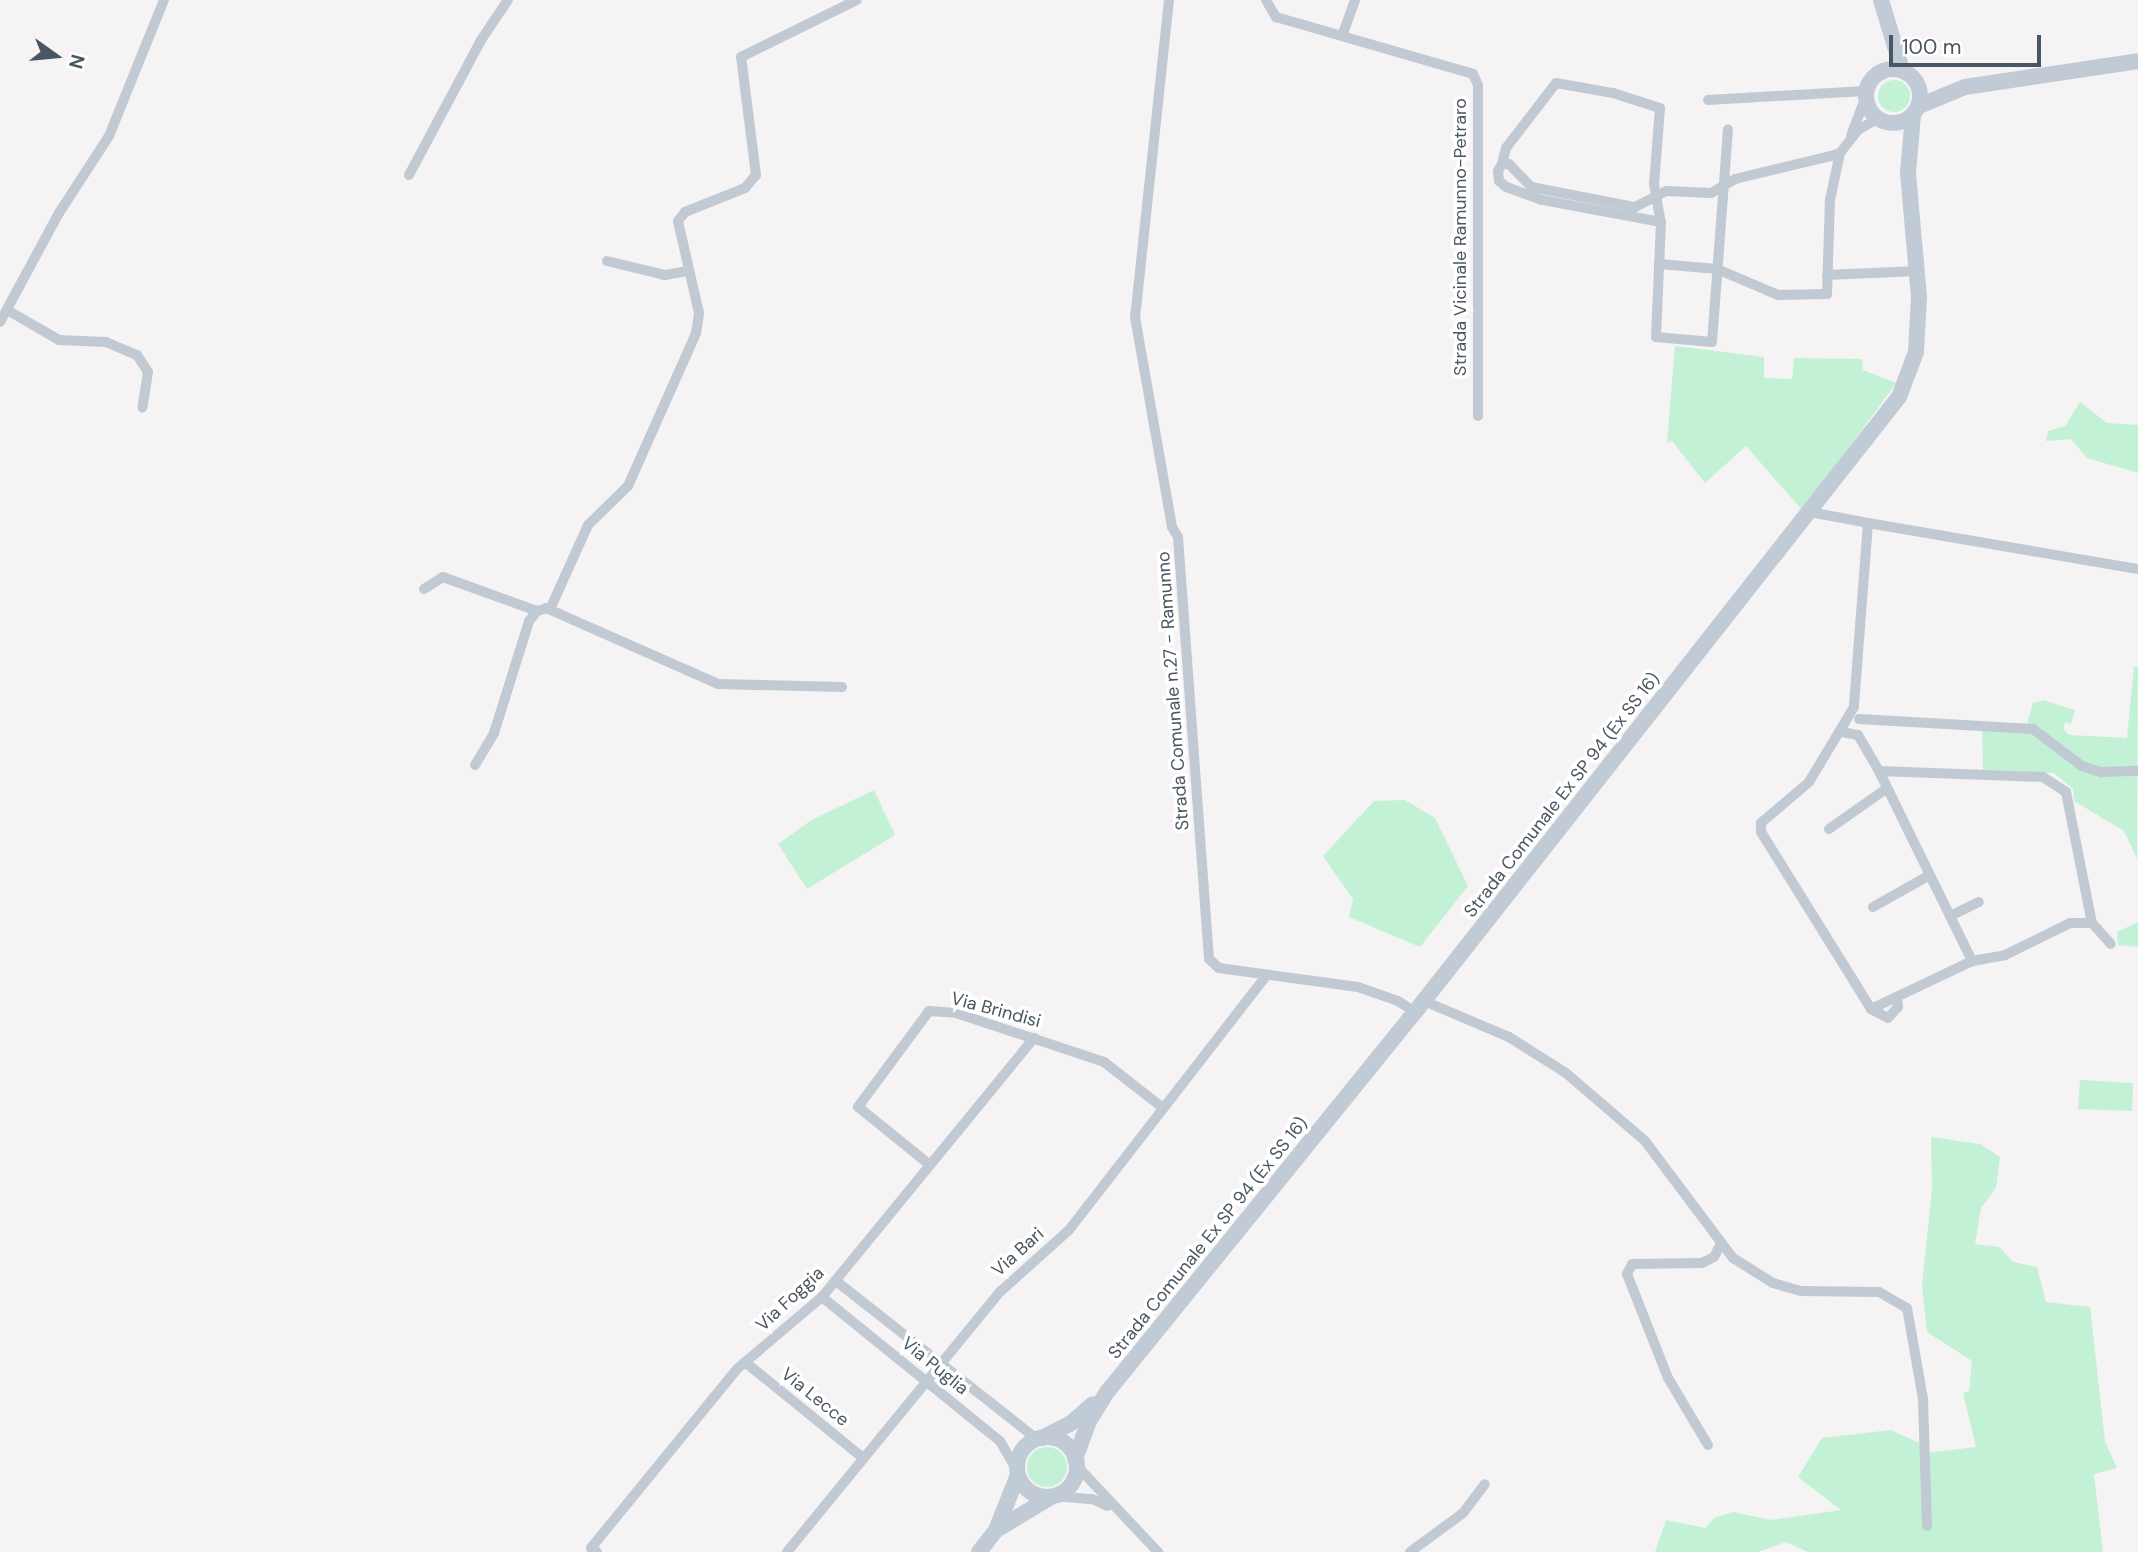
<!DOCTYPE html>
<html>
<head>
<meta charset="utf-8">
<style>
	body { margin:0 }
	#map { position:relative; width:2138px; height:1552px; overflow:hidden; background:#f5f3f3; font-family:"DM Sans",sans-serif }
	div>[style] { position:absolute }
	.green>* { inset:0; background:#c3f1d5 }
	.round { border-radius:50% }
	.street>* { height:10px; margin:-5px; padding:0 5px; transform-origin:5px; border-radius:5px; background:#c1cad2 }
	.secondary>* { height:16px; margin:-8px; padding:0 8px; transform-origin:8px; border-radius:8px; background:#c1cbd6 }
	.secondary>.ring { margin:-8px; padding:0; box-sizing:content-box; background:none; border:16px solid #c1cbd6; border-radius:50% }
	span { translate:-50% -50%; white-space:nowrap; text-align:center; line-height:1.15; -webkit-text-stroke:7px #fff; paint-order:stroke }
	.street-label { font-size:18px; color:#4a5661 }
	.north { position:absolute; left:21px; top:21px; width:70px; height:70px; -webkit-text-stroke:5px #fff; paint-order:stroke; rotate:105deg; font-size:19px; font-weight:700; line-height:28px; text-align:center; color:#4a5661 }
	.north::after { content:''; display:block; margin:auto; width:24px; height:32px; background:#4a5661; clip-path:polygon(50% 0,100% 100%,50% 72%,0 100%) }
	.scale { position:absolute; left:1889px; top:35px; width:152px; height:32px; box-sizing:border-box; border:4px solid #4a5661; border-top:0; padding-left:9px; font-size:21px; line-height:24px; white-space:nowrap; color:#4a5661; -webkit-text-stroke:5px #fff; paint-order:stroke }
</style>
</head>
<body>
<div id="map">
	<div class="green">
		<i class="round" style="left:1878px;top:80px;width:32px;height:32px"></i>
		<i style="clip-path:polygon(1675px 346px,1764px 357px,1764px 378px,1792px 379px,1794px 358px,1862px 359px,1863px 370px,1896px 383px,1803px 511px,1746px 446px,1705px 483px,1672px 441px,1667px 443px)"></i>
		<i style="clip-path:polygon(2080px 402px,2107px 423px,2138px 425px,2138px 473px,2087px 458px,2071px 439px,2046px 441px,2048px 431px,2065px 426px)"></i>
		<i style="clip-path:polygon(2134px 666px,2138px 667px,2137px 859px,2124px 831px,2074px 801px,2073px 789px,2054px 773px,1983px 770px,1982px 729px,2025px 731px,2033px 703px,2043px 700px,2075px 710px,2071px 724px,2065px 722px,2063px 728px,2069px 735px,2127px 738px)"></i>
		<i style="clip-path:polygon(874px 790px,895px 835px,807px 889px,778px 844px,810px 821px)"></i>
		<i style="clip-path:polygon(1405px 800px,1435px 818px,1468px 886px,1420px 947px,1349px 917px,1353px 899px,1323px 856px,1374px 801px)"></i>
		<i style="clip-path:polygon(2138px 922px,2138px 947px,2118px 945px,2117px 932px)"></i>
		<i style="clip-path:polygon(2080px 1080px,2133px 1083px,2132px 1111px,2078px 1109px)"></i>
		<i style="clip-path:polygon(1931px 1137px,1980px 1144px,2000px 1157px,1996px 1188px,1981px 1208px,1975px 1244px,1999px 1247px,2013px 1262px,2037px 1267px,2046px 1302px,2090px 1307px,2105px 1441px,2117px 1468px,2094px 1474px,2103px 1552px,1808px 1552px,1786px 1542px,1758px 1552px,1655px 1552px,1666px 1520px,1705px 1528px,1714px 1518px,1733px 1512px,1771px 1520px,1841px 1510px,1798px 1477px,1822px 1438px,1891px 1430px,1919px 1443px,1927px 1453px,1976px 1447px,1963px 1393px,1969px 1391px,1972px 1361px,1927px 1332px,1922px 1285px,1932px 1189px)"></i>
		<i class="round" style="left:1027px;top:1447px;width:40px;height:40px"></i>
	</div>
	<div class="street">
		<i style="left:1169px;top:0;width:319px;rotate:96.1deg"></i>
		<i style="left:1135px;top:317px;width:213px;rotate:80deg"></i>
		<i style="left:1172px;top:527px;width:12px;rotate:59deg"></i>
		<i style="left:1178px;top:537px;width:423px;rotate:85.8deg"></i>
		<i style="left:1209px;top:959px;width:13px;rotate:42deg"></i>
		<i style="left:1219px;top:968px;width:140px;rotate:7.8deg"></i>
		<i style="left:1358px;top:987px;width:42px;rotate:19.3deg"></i>
		<i style="left:1398px;top:1001px;width:20px;rotate:33deg"></i>
		<i style="left:1266px;top:0;width:20px;rotate:60deg"></i>
		<i style="left:1276px;top:17px;width:205px;rotate:16.1deg"></i>
		<i style="left:1473px;top:74px;width:12px;rotate:66deg"></i>
		<i style="left:1478px;top:85px;width:331px;rotate:90deg"></i>
		<i style="left:1342px;top:36px;width:38px;rotate:-70deg"></i>
		<i style="left:1708px;top:100px;width:158px;rotate:-3.3deg"></i>
		<i style="left:1851px;top:136px;width:43px;rotate:-69.4deg"></i>
		<i style="left:1502px;top:164px;width:16px;rotate:-76deg"></i>
		<i style="left:1506px;top:148px;width:82px;rotate:-52.4deg"></i>
		<i style="left:1556px;top:83px;width:58px;rotate:10deg"></i>
		<i style="left:1613px;top:93px;width:49px;rotate:17.7deg"></i>
		<i style="left:1660px;top:108px;width:76px;rotate:94.5deg"></i>
		<i style="left:1654px;top:184px;width:39px;rotate:80deg"></i>
		<i style="left:1661px;top:222px;width:115px;rotate:92.5deg"></i>
		<i style="left:1656px;top:337px;width:56px;rotate:5.1deg"></i>
		<i style="left:1712px;top:342px;width:213px;rotate:-85.7deg"></i>
		<i style="left:409px;top:175px;width:153px;rotate:-61.9deg"></i>
		<i style="left:481px;top:40px;width:48px;rotate:-56deg"></i>
		<i style="left:1661px;top:222px;width:121px;rotate:-169.5deg"></i>
		<i style="left:1542px;top:200px;width:38px;rotate:-160deg"></i>
		<i style="left:1506px;top:187px;width:9px;rotate:-139deg"></i>
		<i style="left:1499px;top:181px;width:10px;rotate:-96deg"></i>
		<i style="left:1498px;top:171px;width:8px;rotate:-60deg"></i>
		<i style="left:1502px;top:164px;width:7px"></i>
		<i style="left:1509px;top:164px;width:32px;rotate:46deg"></i>
		<i style="left:1531px;top:187px;width:106px;rotate:10.9deg"></i>
		<i style="left:1635px;top:207px;width:36px;rotate:-27deg"></i>
		<i style="left:1667px;top:191px;width:44px;rotate:2.6deg"></i>
		<i style="left:1711px;top:193px;width:28px;rotate:-30deg"></i>
		<i style="left:1735px;top:179px;width:99px;rotate:-13.5deg"></i>
		<i style="left:1831px;top:156px;width:9px;rotate:-18deg"></i>
		<i style="left:1840px;top:153px;width:29px;rotate:-52deg"></i>
		<i style="left:1858px;top:130px;width:22px;rotate:-30deg"></i>
		<i style="left:607px;top:261px;width:60px;rotate:13.6deg"></i>
		<i style="left:665px;top:275px;width:23px;rotate:-10deg"></i>
		<i style="left:1659px;top:264px;width:58px;rotate:4.9deg"></i>
		<i style="left:1717px;top:269px;width:66px;rotate:23.1deg"></i>
		<i style="left:1778px;top:295px;width:49px;rotate:-1.2deg"></i>
		<i style="left:1827px;top:294px;width:94px;rotate:-88.2deg"></i>
		<i style="left:1830px;top:200px;width:48px;rotate:-78deg"></i>
		<i style="left:1827px;top:275px;width:90px;rotate:-2.5deg"></i>
		<i style="left:9px;top:311px;width:58px;rotate:30.1deg"></i>
		<i style="left:59px;top:340px;width:47px;rotate:2.4deg"></i>
		<i style="left:106px;top:342px;width:34px;rotate:23deg"></i>
		<i style="left:137px;top:355px;width:20px;rotate:57deg"></i>
		<i style="left:148px;top:372px;width:36px;rotate:99deg"></i>
		<i style="left:0;top:322px;width:124px;rotate:-61.6deg"></i>
		<i style="left:59px;top:213px;width:92px;rotate:-57deg"></i>
		<i style="left:109px;top:136px;width:147px;rotate:-68deg"></i>
		<i style="left:1810px;top:512px;width:59px;rotate:10.7deg"></i>
		<i style="left:1868px;top:523px;width:185px;rotate:94.4deg"></i>
		<i style="left:1854px;top:707px;width:87px;rotate:121deg"></i>
		<i style="left:1809px;top:782px;width:63px;rotate:139.5deg"></i>
		<i style="left:1761px;top:823px;width:9px;rotate:90deg"></i>
		<i style="left:1761px;top:832px;width:208px;rotate:58.1deg"></i>
		<i style="left:1871px;top:1009px;width:19px;rotate:28deg"></i>
		<i style="left:1888px;top:1018px;width:15px;rotate:-48deg"></i>
		<i style="left:1898px;top:1007px;width:10px;rotate:-96deg"></i>
		<i style="left:1868px;top:523px;width:274px;rotate:9.7deg"></i>
		<i style="left:424px;top:589px;width:22px;rotate:-32deg"></i>
		<i style="left:443px;top:577px;width:100px;rotate:19.9deg"></i>
		<i style="left:546px;top:608px;width:188px;rotate:23.8deg"></i>
		<i style="left:718px;top:684px;width:124px;rotate:1.4deg"></i>
		<i style="left:1859px;top:719px;width:174px;rotate:3.3deg"></i>
		<i style="left:2033px;top:729px;width:61px;rotate:37.1deg"></i>
		<i style="left:2082px;top:766px;width:20px;rotate:18deg"></i>
		<i style="left:2101px;top:772px;width:37px;rotate:-2deg"></i>
		<i style="left:1842px;top:732px;width:16px;rotate:11deg"></i>
		<i style="left:1858px;top:735px;width:42px;rotate:59.7deg"></i>
		<i style="left:1879px;top:771px;width:212px;rotate:63.9deg"></i>
		<i style="left:475px;top:765px;width:37px;rotate:-59deg"></i>
		<i style="left:494px;top:733px;width:117px;rotate:-72.6deg"></i>
		<i style="left:529px;top:621px;width:13px;rotate:-51deg"></i>
		<i style="left:537px;top:611px;width:15px;rotate:-16deg"></i>
		<i style="left:551px;top:607px;width:90px;rotate:-65.7deg"></i>
		<i style="left:588px;top:525px;width:56px;rotate:-44.3deg"></i>
		<i style="left:628px;top:486px;width:167px;rotate:-66deg"></i>
		<i style="left:696px;top:333px;width:20px;rotate:-81deg"></i>
		<i style="left:699px;top:313px;width:94px;rotate:-102.9deg"></i>
		<i style="left:678px;top:221px;width:11px;rotate:-52deg"></i>
		<i style="left:685px;top:212px;width:65px;rotate:-21.8deg"></i>
		<i style="left:745px;top:188px;width:17px;rotate:-50deg"></i>
		<i style="left:756px;top:175px;width:119px;rotate:-97.2deg"></i>
		<i style="left:741px;top:57px;width:129px;rotate:-26.2deg"></i>
		<i style="left:1879px;top:771px;width:164px;rotate:2.1deg"></i>
		<i style="left:2043px;top:777px;width:27px;rotate:33deg"></i>
		<i style="left:2066px;top:792px;width:134px;rotate:78.8deg"></i>
		<i style="left:2092px;top:923px;width:28px;rotate:48deg"></i>
		<i style="left:1829px;top:829px;width:70px;rotate:-35.1deg"></i>
		<i style="left:1873px;top:907px;width:63px;rotate:-29.4deg"></i>
		<i style="left:1950px;top:916px;width:32px;rotate:-26deg"></i>
		<i style="left:1424px;top:1001px;width:92px;rotate:23deg"></i>
		<i style="left:1509px;top:1037px;width:67px;rotate:32.3deg"></i>
		<i style="left:1566px;top:1073px;width:104px;rotate:40.7deg"></i>
		<i style="left:1645px;top:1141px;width:146px;rotate:53.1deg"></i>
		<i style="left:1733px;top:1258px;width:47px;rotate:32deg"></i>
		<i style="left:1773px;top:1283px;width:29px;rotate:16deg"></i>
		<i style="left:1801px;top:1291px;width:78px;rotate:0.7deg"></i>
		<i style="left:1879px;top:1292px;width:32px;rotate:30deg"></i>
		<i style="left:1907px;top:1308px;width:92px;rotate:80deg"></i>
		<i style="left:1923px;top:1399px;width:127px;rotate:88.2deg"></i>
		<i style="left:1871px;top:1009px;width:112px;rotate:-25.4deg"></i>
		<i style="left:1972px;top:961px;width:34px;rotate:-10deg"></i>
		<i style="left:2005px;top:955px;width:72px;rotate:-26.2deg"></i>
		<i style="left:2070px;top:923px;width:22px"></i>
		<i style="left:930px;top:1165px;width:92px;rotate:-141.1deg"></i>
		<i style="left:858px;top:1107px;width:119px;rotate:-53.5deg"></i>
		<i style="left:929px;top:1011px;width:27px;rotate:4deg"></i>
		<i style="left:956px;top:1013px;width:156px;rotate:18.3deg"></i>
		<i style="left:1104px;top:1062px;width:75px;rotate:37.9deg"></i>
		<i style="left:836px;top:1281px;width:256px;rotate:38.2deg"></i>
		<i style="left:822px;top:1297px;width:229px;rotate:39deg"></i>
		<i style="left:1000px;top:1441px;width:34px;rotate:60deg"></i>
		<i style="left:745px;top:1362px;width:152px;rotate:39.1deg"></i>
		<i style="left:1708px;top:1445px;width:78px;rotate:-120.8deg"></i>
		<i style="left:1668px;top:1378px;width:112px;rotate:-111.5deg"></i>
		<i style="left:1627px;top:1274px;width:11px;rotate:-63deg"></i>
		<i style="left:1632px;top:1264px;width:70px;rotate:-0.8deg"></i>
		<i style="left:1702px;top:1263px;width:13px;rotate:-27deg"></i>
		<i style="left:1714px;top:1257px;width:16px;rotate:-63deg"></i>
		<i style="left:1076px;top:1465px;width:120px;rotate:46.7deg"></i>
		<i style="left:1054px;top:1496px;width:38px;rotate:5deg"></i>
		<i style="left:1092px;top:1499px;width:17px;rotate:24deg"></i>
		<i style="left:597px;top:1552px;width:7px;rotate:-146deg"></i>
		<i style="left:591px;top:1548px;width:231px;rotate:-50.8deg"></i>
		<i style="left:737px;top:1369px;width:111px;rotate:-40.3deg"></i>
		<i style="left:822px;top:1297px;width:335px;rotate:-50.7deg"></i>
		<i style="left:787px;top:1552px;width:338px;rotate:-50.7deg"></i>
		<i style="left:1001px;top:1291px;width:91px;rotate:-41.9deg"></i>
		<i style="left:1069px;top:1230px;width:323px;rotate:-52.2deg"></i>
		<i style="left:1410px;top:1552px;width:66px;rotate:-36.3deg"></i>
		<i style="left:1463px;top:1513px;width:36px;rotate:-53deg"></i>
	</div>
	<div class="secondary">
		<i style="left:1881px;top:0;width:73px;rotate:73.3deg"></i>
		<i class="ring" style="left:1866px;top:69px;width:38px;height:38px"></i>
		<i style="left:1919px;top:106px;width:50px;rotate:-22.4deg"></i>
		<i style="left:1965px;top:87px;width:175px;rotate:-8.5deg"></i>
		<i class="ring" style="left:1017px;top:1437px;width:44px;height:44px"></i>
		<i style="left:1042px;top:1438px;width:31px;rotate:-27deg"></i>
		<i style="left:1070px;top:1424px;width:30px;rotate:-41deg"></i>
		<i style="left:1075px;top:1459px;width:40px;rotate:-69.8deg"></i>
		<i style="left:1089px;top:1421px;width:36px;rotate:-58deg"></i>
		<i style="left:1108px;top:1391px;width:488px;rotate:-51deg"></i>
		<i style="left:1415px;top:1012px;width:783px;rotate:-51.8deg"></i>
		<i style="left:1899px;top:397px;width:48px;rotate:-69.3deg"></i>
		<i style="left:1916px;top:352px;width:55px;rotate:-86.9deg"></i>
		<i style="left:1919px;top:297px;width:124px;rotate:-95.1deg"></i>
		<i style="left:1908px;top:173px;width:58px;rotate:-85.1deg"></i>
		<i style="left:998px;top:1529px;width:62px;rotate:-31.1deg"></i>
		<i style="left:979px;top:1552px;width:28px;rotate:-52deg"></i>
		<i style="left:996px;top:1530px;width:59px;rotate:-68.2deg"></i>
	</div>
	<div class="street-label">
		<span style="left:1460px;top:237px;rotate:-90deg">Strada Vicinale Ramunno-Petraro</span>
		<span style="left:1173px;top:691px;rotate:-94deg">Strada Comunale n.27 - Ramunno</span>
		<span style="left:1562px;top:795px;rotate:-52deg">Strada Comunale Ex SP 94 (Ex SS 16)</span>
		<span style="left:996px;top:1010px;rotate:15deg">Via Brindisi</span>
		<span style="left:1208px;top:1238px;rotate:-51deg">Strada Comunale Ex SP 94 (Ex SS 16)</span>
		<span style="left:1018px;top:1252px;rotate:-42deg">Via Bari</span>
		<span style="left:790px;top:1299px;rotate:-43deg">Via Foggia</span>
		<span style="left:935px;top:1366px;rotate:39deg">Via Puglia</span>
		<span style="left:815px;top:1397px;rotate:39deg">Via Lecce</span>
	</div>
	<div class="north">N</div>
	<div class="scale">100 m</div>
</div>
</body>
</html>
